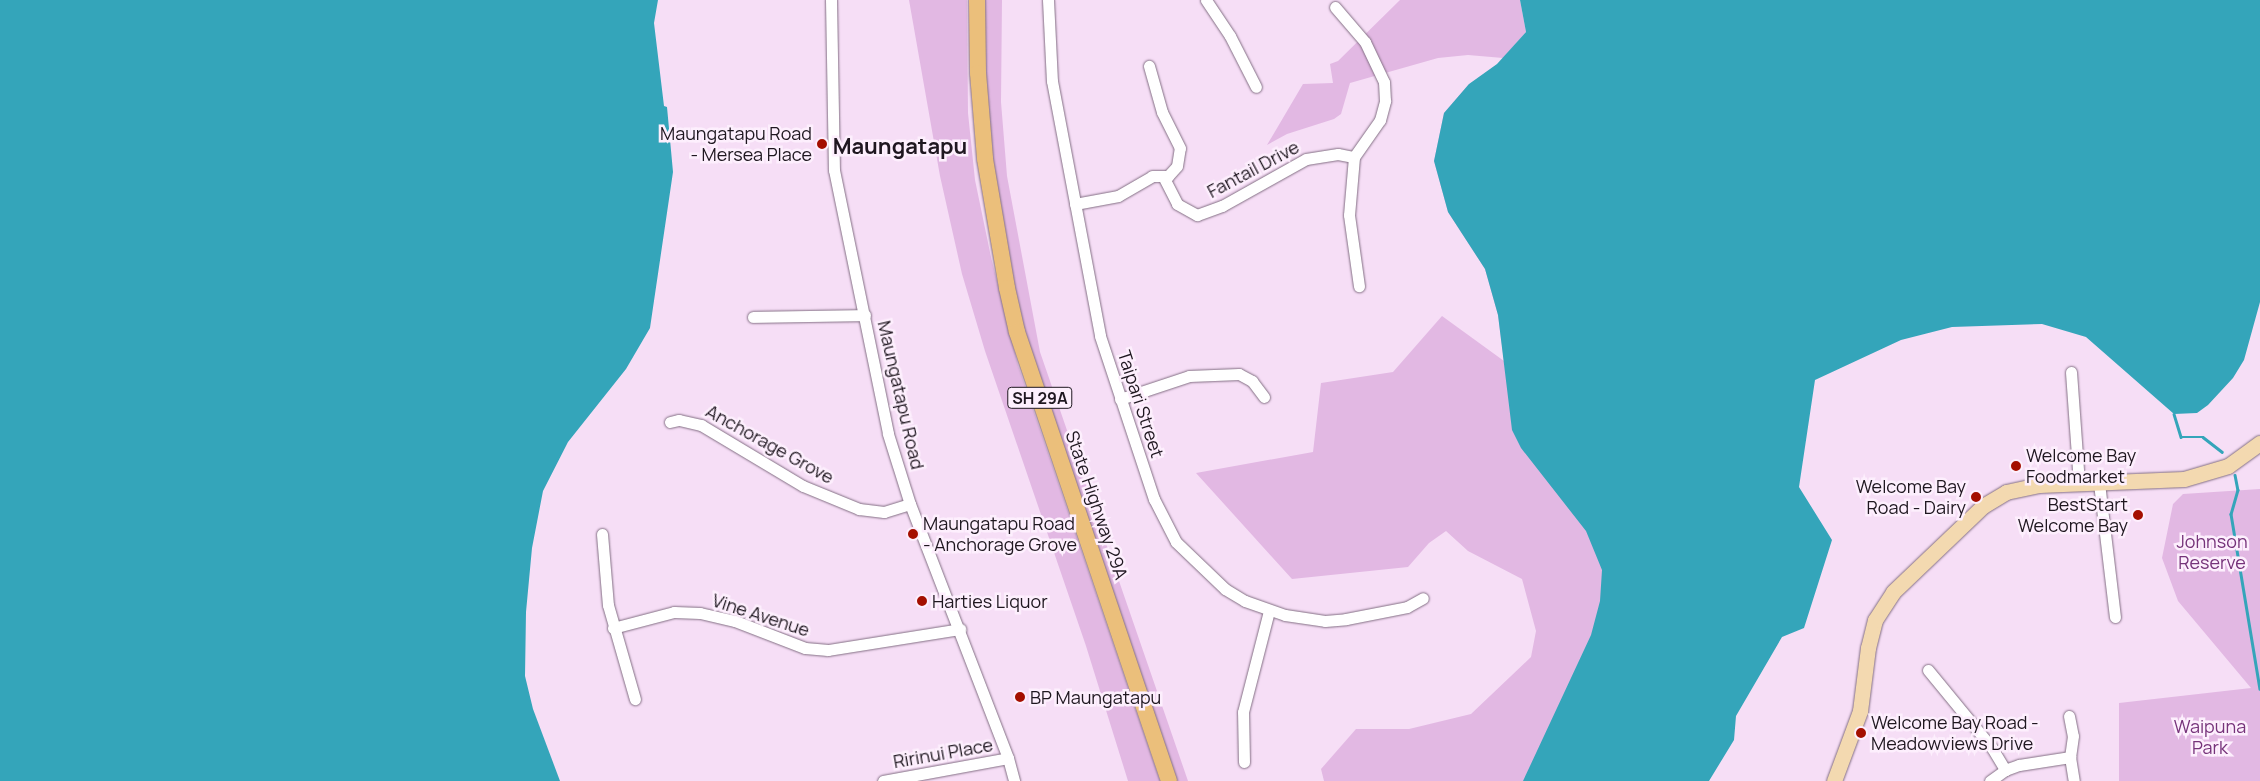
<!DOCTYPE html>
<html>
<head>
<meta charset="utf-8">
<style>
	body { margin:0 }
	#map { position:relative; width:2260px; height:781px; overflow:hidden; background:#f6def6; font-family:Manrope,sans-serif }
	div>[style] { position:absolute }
	.green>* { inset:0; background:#e2b8e3 }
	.water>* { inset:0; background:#34a5ba }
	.stream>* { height:2.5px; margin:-1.25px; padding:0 1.25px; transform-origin:1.25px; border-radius:1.25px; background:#34a5ba }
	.roads { filter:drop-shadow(0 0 1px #836f84) drop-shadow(0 0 1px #836f84) }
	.minor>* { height:11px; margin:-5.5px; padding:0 5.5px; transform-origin:5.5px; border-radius:5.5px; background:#fff }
	.major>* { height:15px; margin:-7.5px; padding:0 7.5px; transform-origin:7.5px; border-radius:7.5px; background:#f3d9b0 }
	.highway>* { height:16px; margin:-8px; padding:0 8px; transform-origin:8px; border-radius:8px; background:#ebbf7b }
	.dots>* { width:14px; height:14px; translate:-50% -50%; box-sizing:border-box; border:2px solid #fdeffd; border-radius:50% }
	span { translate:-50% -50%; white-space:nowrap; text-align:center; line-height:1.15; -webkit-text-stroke:5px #fdeffd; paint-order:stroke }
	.shield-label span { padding:1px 4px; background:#fdeffd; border:1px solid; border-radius:4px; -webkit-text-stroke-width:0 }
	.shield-label { font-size:16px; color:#1f1720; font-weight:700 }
	.poi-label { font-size:18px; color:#1f1720 }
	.right { translate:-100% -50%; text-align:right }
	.left { translate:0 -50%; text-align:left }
	.street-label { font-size:18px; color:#1f1720 }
	.park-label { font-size:18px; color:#76337a }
	.district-label { font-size:22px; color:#1f1720; font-weight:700 }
</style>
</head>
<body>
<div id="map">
	<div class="green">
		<i style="clip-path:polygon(909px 0,967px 0,968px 113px,975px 180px,991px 257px,1018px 365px,1160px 781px,1128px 781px,1086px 646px,985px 351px,962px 274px,940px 176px)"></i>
		<i style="clip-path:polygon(983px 0,1002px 0,1001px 102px,1007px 176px,1040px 352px,1188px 781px,1177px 781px,1107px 584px,1020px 323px,985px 116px)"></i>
		<i style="clip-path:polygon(1400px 0,1520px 0,1526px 32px,1503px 58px,1468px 55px,1438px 58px,1350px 83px,1341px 114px,1334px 119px,1287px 134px,1267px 145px,1303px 84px,1333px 83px,1330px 64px,1338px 61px)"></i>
		<i style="clip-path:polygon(1469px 84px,1587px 407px,1637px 781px,1324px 781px,1321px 769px,1356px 729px,1409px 729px,1471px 714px,1531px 657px,1536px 631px,1522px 579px,1468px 551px,1446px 531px,1429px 543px,1408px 567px,1292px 579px,1196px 473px,1313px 452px,1321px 383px,1393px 372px,1442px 316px,1504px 361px,1498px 315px,1485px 269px,1448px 212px,1434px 161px,1444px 113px)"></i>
		<i style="clip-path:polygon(2260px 489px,2260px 781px,2119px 781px,2119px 703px,2251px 688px,2178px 601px,2162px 558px,2173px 504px,2183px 494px)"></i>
	</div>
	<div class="water">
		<i style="clip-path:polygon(0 0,658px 0,654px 23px,664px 106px,667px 107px,673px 172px,650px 328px,626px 369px,568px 442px,543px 491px,532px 548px,526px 612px,525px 676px,533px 709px,560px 781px,0 781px)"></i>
		<i style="clip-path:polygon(1520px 0,2260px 0,2260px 302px,2244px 360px,2233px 378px,2208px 405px,2197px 413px,2174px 414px,2086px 337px,2042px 324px,1952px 327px,1901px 340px,1815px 380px,1799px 487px,1832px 540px,1804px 628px,1782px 637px,1736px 716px,1734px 740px,1709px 781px,1523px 781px,1591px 635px,1600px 601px,1602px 570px,1586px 531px,1521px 448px,1512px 430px,1498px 315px,1485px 269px,1448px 212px,1434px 161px,1444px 113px,1469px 84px,1497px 64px,1526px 32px)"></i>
	</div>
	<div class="stream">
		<i style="left:2174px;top:414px;width:24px;rotate:73deg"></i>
		<i style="left:2181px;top:437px;width:22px"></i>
		<i style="left:2203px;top:437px;width:24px;rotate:38deg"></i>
		<i style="left:2235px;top:475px;width:15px;rotate:79deg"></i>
		<i style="left:2238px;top:490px;width:25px;rotate:106deg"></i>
		<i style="left:2231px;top:514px;width:177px;rotate:80.6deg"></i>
	</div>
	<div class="roads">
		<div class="minor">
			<i style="left:831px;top:0;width:170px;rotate:89deg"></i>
			<i style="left:834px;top:170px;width:269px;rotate:78.4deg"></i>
			<i style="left:888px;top:434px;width:73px;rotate:72.6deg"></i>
			<i style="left:910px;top:504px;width:272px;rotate:68.9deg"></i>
			<i style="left:1008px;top:758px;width:24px;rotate:75deg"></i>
			<i style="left:1048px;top:0;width:81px;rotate:87.2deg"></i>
			<i style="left:1052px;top:81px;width:259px;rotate:79.3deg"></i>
			<i style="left:1100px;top:336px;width:172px;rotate:71.7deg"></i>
			<i style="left:1154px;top:499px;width:48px;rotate:62.9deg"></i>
			<i style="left:1176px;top:542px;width:68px;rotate:43.8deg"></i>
			<i style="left:1225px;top:589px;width:23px;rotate:31deg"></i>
			<i style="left:1245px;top:601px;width:42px;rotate:19.3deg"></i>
			<i style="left:1285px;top:615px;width:40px;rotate:8.5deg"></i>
			<i style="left:1325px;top:621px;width:21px;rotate:-5deg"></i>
			<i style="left:1346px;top:619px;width:62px;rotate:-11.1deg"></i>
			<i style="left:1407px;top:607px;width:18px;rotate:-29deg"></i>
			<i style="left:1206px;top:0;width:43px;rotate:56.3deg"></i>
			<i style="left:1230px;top:36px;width:57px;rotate:63deg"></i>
			<i style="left:1354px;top:157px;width:58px;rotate:94.9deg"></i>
			<i style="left:1349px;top:215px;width:72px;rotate:82deg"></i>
			<i style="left:1164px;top:178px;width:29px;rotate:63deg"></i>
			<i style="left:1177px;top:204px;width:23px;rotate:29deg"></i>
			<i style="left:1197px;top:215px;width:27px;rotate:-20deg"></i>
			<i style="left:1222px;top:206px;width:96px;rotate:-29.2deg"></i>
			<i style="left:1306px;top:159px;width:32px;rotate:-9deg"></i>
			<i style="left:1338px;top:154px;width:16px;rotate:11deg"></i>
			<i style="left:1354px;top:157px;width:45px;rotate:-54.9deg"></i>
			<i style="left:1380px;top:120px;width:20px;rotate:-75deg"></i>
			<i style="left:1385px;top:101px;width:19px;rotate:-93deg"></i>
			<i style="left:1384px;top:82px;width:44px;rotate:-115.4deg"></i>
			<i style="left:1365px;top:42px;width:46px;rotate:-130.6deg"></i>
			<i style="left:1075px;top:204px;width:44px;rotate:-10.5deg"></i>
			<i style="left:1118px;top:196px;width:39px;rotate:-30deg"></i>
			<i style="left:1152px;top:176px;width:16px"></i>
			<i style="left:1168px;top:176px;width:13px;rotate:-48deg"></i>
			<i style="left:1177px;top:166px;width:18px;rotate:-81deg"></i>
			<i style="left:1180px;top:148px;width:40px;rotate:-116.6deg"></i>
			<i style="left:1162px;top:112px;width:48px;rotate:-105.8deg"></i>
			<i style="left:753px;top:317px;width:112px;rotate:-1deg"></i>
			<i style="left:2071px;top:372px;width:112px;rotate:85.9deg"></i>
			<i style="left:1120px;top:399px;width:73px;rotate:-18.4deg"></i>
			<i style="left:1189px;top:376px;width:50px;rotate:-2.3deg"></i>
			<i style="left:1239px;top:374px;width:15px;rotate:28deg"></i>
			<i style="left:1252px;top:381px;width:20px;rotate:53deg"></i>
			<i style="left:670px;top:422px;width:9px;rotate:-13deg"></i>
			<i style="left:679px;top:420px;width:23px;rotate:13deg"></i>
			<i style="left:701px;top:425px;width:119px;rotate:30.9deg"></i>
			<i style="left:803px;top:486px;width:61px;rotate:22.3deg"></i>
			<i style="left:859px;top:509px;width:25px;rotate:7deg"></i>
			<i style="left:884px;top:512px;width:27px;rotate:-17deg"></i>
			<i style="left:2099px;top:483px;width:135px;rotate:83.2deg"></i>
			<i style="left:602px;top:534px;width:71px;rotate:85.2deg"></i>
			<i style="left:608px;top:605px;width:98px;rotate:74deg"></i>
			<i style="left:613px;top:628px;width:63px;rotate:-14.7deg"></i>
			<i style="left:674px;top:612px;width:26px;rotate:2deg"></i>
			<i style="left:700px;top:613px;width:36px;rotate:13deg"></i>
			<i style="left:735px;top:621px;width:75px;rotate:21.1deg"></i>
			<i style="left:805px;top:648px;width:23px;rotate:5deg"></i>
			<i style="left:828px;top:650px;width:134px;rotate:-9deg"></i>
			<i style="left:1928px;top:670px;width:101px;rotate:50.6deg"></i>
			<i style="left:1992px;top:748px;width:26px;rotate:59deg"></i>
			<i style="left:2069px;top:716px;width:20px;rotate:79deg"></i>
			<i style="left:2073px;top:736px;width:21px;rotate:98deg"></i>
			<i style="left:2070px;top:757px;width:24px;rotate:81deg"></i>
			<i style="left:1244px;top:762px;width:50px;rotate:-91.1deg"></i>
			<i style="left:1243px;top:712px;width:104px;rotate:-75.6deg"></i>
			<i style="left:883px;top:781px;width:127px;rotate:-10.4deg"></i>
			<i style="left:1990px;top:781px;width:19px;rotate:-36deg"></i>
			<i style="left:2005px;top:770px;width:15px;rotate:-20deg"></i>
			<i style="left:2019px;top:765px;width:52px;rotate:-8.9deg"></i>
		</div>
		<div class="major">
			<i style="left:1834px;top:781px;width:75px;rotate:-69.6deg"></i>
			<i style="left:1860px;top:711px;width:64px;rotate:-82.8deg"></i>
			<i style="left:1868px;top:648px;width:29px;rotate:-76deg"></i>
			<i style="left:1875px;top:620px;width:33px;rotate:-57deg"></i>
			<i style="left:1893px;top:592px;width:124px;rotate:-43.7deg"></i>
			<i style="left:1983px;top:506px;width:27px;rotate:-31deg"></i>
			<i style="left:2006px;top:492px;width:34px;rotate:-12deg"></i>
			<i style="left:2039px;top:485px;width:145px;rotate:-2.4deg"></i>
			<i style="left:2184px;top:479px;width:46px;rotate:-16.5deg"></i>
			<i style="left:2228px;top:466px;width:39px;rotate:-36deg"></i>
		</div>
		<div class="highway">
			<i style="left:977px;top:0;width:73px;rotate:89.2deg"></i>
			<i style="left:978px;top:73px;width:86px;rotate:85.3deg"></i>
			<i style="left:985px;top:159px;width:131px;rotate:80.3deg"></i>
			<i style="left:1007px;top:288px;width:45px;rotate:77.2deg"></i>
			<i style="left:1017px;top:332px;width:474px;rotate:71.3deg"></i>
		</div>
	</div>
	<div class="dots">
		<i style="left:822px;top:144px;background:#a40f00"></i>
		<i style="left:2016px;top:466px;background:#a40f00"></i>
		<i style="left:1976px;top:497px;background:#a40f00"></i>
		<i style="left:2138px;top:515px;background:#a40f00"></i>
		<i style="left:913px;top:534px;background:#a40f00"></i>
		<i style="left:922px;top:601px;background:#a40f00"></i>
		<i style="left:1020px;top:697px;background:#a40f00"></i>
		<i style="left:1861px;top:733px;background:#a40f00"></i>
	</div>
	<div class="shield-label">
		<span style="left:1040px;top:398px">SH 29A</span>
	</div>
	<div class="poi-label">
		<span class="right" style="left:812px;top:144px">Maungatapu Road<br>- Mersea Place</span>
		<span class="left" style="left:2026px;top:466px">Welcome Bay<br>Foodmarket</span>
		<span class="right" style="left:1966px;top:497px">Welcome Bay<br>Road - Dairy</span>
		<span class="right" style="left:2128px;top:515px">BestStart<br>Welcome Bay</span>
		<span class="left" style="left:923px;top:534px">Maungatapu Road<br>- Anchorage Grove</span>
		<span class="left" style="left:932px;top:601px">Harties Liquor</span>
		<span class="left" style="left:1030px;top:697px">BP Maungatapu</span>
		<span class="left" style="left:1871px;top:733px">Welcome Bay Road -<br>Meadowviews Drive</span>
	</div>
	<div class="street-label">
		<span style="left:1253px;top:169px;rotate:-28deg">Fantail Drive</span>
		<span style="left:901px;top:395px;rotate:77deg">Maungatapu Road</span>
		<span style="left:1141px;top:404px;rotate:72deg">Taipari Street</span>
		<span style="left:770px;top:444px;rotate:29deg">Anchorage Grove</span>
		<span style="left:1097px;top:505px;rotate:71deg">State Highway 29A</span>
		<span style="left:761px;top:615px;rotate:18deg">Vine Avenue</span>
		<span style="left:943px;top:753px;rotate:-10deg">Ririnui Place</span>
	</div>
	<div class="park-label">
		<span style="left:2212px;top:552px">Johnson<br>Reserve</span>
		<span style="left:2210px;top:737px">Waipuna<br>Park</span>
	</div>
	<div class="district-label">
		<span style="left:900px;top:147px">Maungatapu</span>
	</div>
</div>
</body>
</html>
